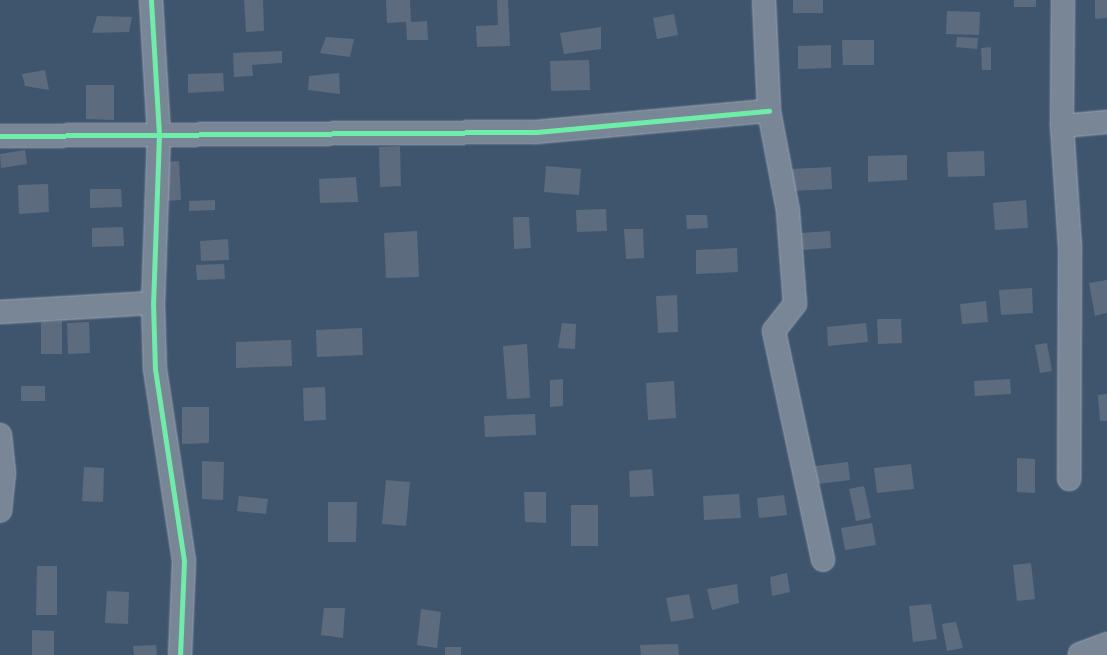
<!DOCTYPE html>
<html>
<head>
<meta charset="utf-8">
<style>
	body { margin:0 }
	#map { position:relative; width:1107px; height:655px; overflow:hidden; background:#3f556e; font-family:Dekko,sans-serif }
	div>[style] { position:absolute }
	.building>* { inset:0; background:#5c6c7e }
	.roads { filter:drop-shadow(0 0 1px #9faab7) drop-shadow(0 0 1px #9faab7) }
	.minor>* { height:22px; margin:-11px; padding:0 11px; transform-origin:11px; border-radius:11px; background:#798695 }
	.cycleway>* { height:5px; margin:-2.5px; padding:0 2.5px; transform-origin:2.5px; border-radius:2.5px; background:#6deda7 }
	span { translate:-50% -50%; white-space:nowrap; text-align:center; line-height:1.15; -webkit-text-stroke:3px #1f4a7a; paint-order:stroke }
</style>
</head>
<body>
<div id="map">
	<div class="building">
		<i style="clip-path:polygon(244px 0,263px 0,264px 31px,246px 32px)"></i>
		<i style="clip-path:polygon(386px 0,410px 0,411px 22px,427px 21px,428px 40px,407px 40px,406px 22px,387px 23px)"></i>
		<i style="clip-path:polygon(497px 0,508px 0,510px 46px,477px 47px,476px 26px,498px 25px)"></i>
		<i style="clip-path:polygon(793px 0,823px 0,823px 13px,793px 13px)"></i>
		<i style="clip-path:polygon(1014px 0,1036px 0,1036px 7px,1014px 7px)"></i>
		<i style="clip-path:polygon(1095px 0,1107px 0,1107px 18px,1095px 19px)"></i>
		<i style="clip-path:polygon(947px 11px,980px 12px,979px 35px,946px 34px)"></i>
		<i style="clip-path:polygon(674px 14px,678px 35px,657px 39px,653px 18px)"></i>
		<i style="clip-path:polygon(97px 16px,132px 17px,129px 32px,92px 33px)"></i>
		<i style="clip-path:polygon(601px 27px,601px 49px,564px 54px,560px 33px)"></i>
		<i style="clip-path:polygon(326px 37px,354px 39px,350px 57px,320px 53px)"></i>
		<i style="clip-path:polygon(957px 37px,978px 38px,977px 49px,956px 47px)"></i>
		<i style="clip-path:polygon(842px 40px,874px 40px,874px 65px,843px 65px)"></i>
		<i style="clip-path:polygon(831px 45px,831px 68px,798px 69px,798px 46px)"></i>
		<i style="clip-path:polygon(991px 47px,991px 70px,982px 70px,981px 48px)"></i>
		<i style="clip-path:polygon(282px 51px,282px 63px,252px 65px,253px 76px,234px 77px,233px 53px)"></i>
		<i style="clip-path:polygon(589px 60px,590px 90px,551px 91px,550px 61px)"></i>
		<i style="clip-path:polygon(45px 70px,49px 90px,25px 86px,22px 74px)"></i>
		<i style="clip-path:polygon(223px 73px,224px 91px,188px 93px,188px 74px)"></i>
		<i style="clip-path:polygon(339px 73px,340px 94px,308px 90px,309px 76px)"></i>
		<i style="clip-path:polygon(86px 85px,114px 85px,114px 120px,86px 119px)"></i>
		<i style="clip-path:polygon(400px 146px,401px 186px,380px 187px,379px 147px)"></i>
		<i style="clip-path:polygon(25px 150px,27px 164px,1px 168px,0 154px)"></i>
		<i style="clip-path:polygon(984px 151px,985px 176px,948px 177px,947px 152px)"></i>
		<i style="clip-path:polygon(907px 155px,907px 180px,868px 182px,868px 156px)"></i>
		<i style="clip-path:polygon(179px 161px,181px 200px,164px 201px,162px 162px)"></i>
		<i style="clip-path:polygon(546px 166px,581px 169px,579px 195px,544px 192px)"></i>
		<i style="clip-path:polygon(831px 167px,832px 189px,791px 191px,790px 169px)"></i>
		<i style="clip-path:polygon(356px 177px,358px 202px,320px 203px,319px 179px)"></i>
		<i style="clip-path:polygon(48px 184px,49px 212px,19px 214px,18px 185px)"></i>
		<i style="clip-path:polygon(90px 189px,121px 189px,122px 207px,90px 208px)"></i>
		<i style="clip-path:polygon(215px 200px,215px 210px,189px 211px,189px 201px)"></i>
		<i style="clip-path:polygon(1026px 200px,1028px 228px,995px 230px,993px 203px)"></i>
		<i style="clip-path:polygon(606px 209px,607px 231px,577px 232px,576px 210px)"></i>
		<i style="clip-path:polygon(686px 215px,707px 215px,708px 228px,687px 229px)"></i>
		<i style="clip-path:polygon(513px 217px,529px 217px,531px 248px,514px 249px)"></i>
		<i style="clip-path:polygon(123px 227px,124px 246px,92px 247px,92px 228px)"></i>
		<i style="clip-path:polygon(624px 229px,643px 229px,644px 258px,626px 259px)"></i>
		<i style="clip-path:polygon(417px 231px,419px 277px,386px 278px,384px 233px)"></i>
		<i style="clip-path:polygon(830px 231px,831px 248px,802px 250px,801px 233px)"></i>
		<i style="clip-path:polygon(228px 239px,229px 260px,201px 261px,200px 241px)"></i>
		<i style="clip-path:polygon(737px 248px,738px 272px,696px 274px,696px 250px)"></i>
		<i style="clip-path:polygon(224px 264px,225px 279px,197px 280px,196px 265px)"></i>
		<i style="clip-path:polygon(1107px 280px,1107px 313px,1095px 316px,1089px 283px)"></i>
		<i style="clip-path:polygon(1032px 288px,1033px 313px,1001px 315px,999px 290px)"></i>
		<i style="clip-path:polygon(677px 295px,678px 332px,658px 333px,656px 296px)"></i>
		<i style="clip-path:polygon(986px 301px,988px 322px,962px 324px,960px 304px)"></i>
		<i style="clip-path:polygon(877px 319px,901px 319px,902px 343px,878px 344px)"></i>
		<i style="clip-path:polygon(62px 321px,62px 354px,41px 354px,41px 322px)"></i>
		<i style="clip-path:polygon(89px 322px,90px 353px,68px 354px,67px 323px)"></i>
		<i style="clip-path:polygon(562px 323px,576px 324px,575px 349px,558px 348px)"></i>
		<i style="clip-path:polygon(866px 323px,868px 342px,828px 346px,827px 327px)"></i>
		<i style="clip-path:polygon(362px 328px,363px 355px,317px 357px,316px 330px)"></i>
		<i style="clip-path:polygon(291px 340px,292px 366px,236px 368px,236px 342px)"></i>
		<i style="clip-path:polygon(1047px 343px,1052px 371px,1040px 373px,1035px 345px)"></i>
		<i style="clip-path:polygon(527px 344px,530px 398px,507px 399px,503px 346px)"></i>
		<i style="clip-path:polygon(563px 379px,563px 406px,550px 407px,550px 380px)"></i>
		<i style="clip-path:polygon(1010px 379px,1011px 394px,975px 396px,974px 381px)"></i>
		<i style="clip-path:polygon(674px 381px,676px 418px,648px 420px,646px 383px)"></i>
		<i style="clip-path:polygon(21px 386px,45px 386px,45px 401px,21px 401px)"></i>
		<i style="clip-path:polygon(325px 387px,326px 420px,304px 421px,303px 388px)"></i>
		<i style="clip-path:polygon(1107px 394px,1107px 421px,1100px 421px,1098px 395px)"></i>
		<i style="clip-path:polygon(182px 407px,209px 407px,209px 443px,182px 444px)"></i>
		<i style="clip-path:polygon(535px 414px,536px 435px,485px 437px,484px 416px)"></i>
		<i style="clip-path:polygon(1017px 458px,1035px 459px,1035px 493px,1017px 492px)"></i>
		<i style="clip-path:polygon(202px 461px,224px 462px,223px 500px,202px 499px)"></i>
		<i style="clip-path:polygon(848px 462px,850px 480px,818px 484px,815px 466px)"></i>
		<i style="clip-path:polygon(911px 464px,914px 489px,877px 493px,874px 468px)"></i>
		<i style="clip-path:polygon(84px 467px,104px 468px,103px 502px,82px 501px)"></i>
		<i style="clip-path:polygon(652px 469px,654px 496px,630px 497px,629px 471px)"></i>
		<i style="clip-path:polygon(386px 480px,410px 482px,406px 526px,382px 524px)"></i>
		<i style="clip-path:polygon(864px 486px,871px 518px,856px 521px,849px 489px)"></i>
		<i style="clip-path:polygon(524px 492px,546px 492px,546px 523px,525px 522px)"></i>
		<i style="clip-path:polygon(739px 494px,741px 518px,704px 520px,703px 496px)"></i>
		<i style="clip-path:polygon(784px 495px,787px 515px,759px 518px,757px 498px)"></i>
		<i style="clip-path:polygon(239px 496px,268px 499px,266px 514px,237px 511px)"></i>
		<i style="clip-path:polygon(328px 502px,357px 502px,356px 542px,328px 542px)"></i>
		<i style="clip-path:polygon(571px 505px,598px 505px,598px 546px,571px 546px)"></i>
		<i style="clip-path:polygon(872px 523px,876px 545px,845px 550px,841px 528px)"></i>
		<i style="clip-path:polygon(1031px 563px,1035px 599px,1017px 601px,1013px 565px)"></i>
		<i style="clip-path:polygon(37px 566px,57px 566px,57px 615px,36px 615px)"></i>
		<i style="clip-path:polygon(787px 573px,790px 592px,772px 596px,770px 577px)"></i>
		<i style="clip-path:polygon(737px 584px,739px 603px,712px 610px,707px 589px)"></i>
		<i style="clip-path:polygon(107px 591px,129px 592px,128px 624px,105px 623px)"></i>
		<i style="clip-path:polygon(689px 594px,694px 618px,671px 622px,666px 598px)"></i>
		<i style="clip-path:polygon(931px 604px,937px 639px,913px 642px,909px 606px)"></i>
		<i style="clip-path:polygon(324px 608px,345px 608px,343px 638px,321px 635px)"></i>
		<i style="clip-path:polygon(421px 609px,441px 612px,437px 648px,417px 645px)"></i>
		<i style="clip-path:polygon(956px 622px,963px 648px,947px 651px,942px 624px)"></i>
		<i style="clip-path:polygon(32px 630px,54px 631px,54px 655px,32px 655px)"></i>
		<i style="clip-path:polygon(678px 644px,679px 655px,641px 655px,640px 645px)"></i>
		<i style="clip-path:polygon(156px 645px,157px 655px,134px 655px,133px 646px)"></i>
		<i style="clip-path:polygon(445px 647px,461px 647px,461px 655px,445px 655px)"></i>
	</div>
	<div class="roads">
		<div class="minor">
			<i style="left:151px;top:0;width:134px;rotate:86.6deg"></i>
			<i style="left:159px;top:134px;width:169px;rotate:92deg"></i>
			<i style="left:153px;top:303px;width:66px;rotate:88.3deg"></i>
			<i style="left:155px;top:369px;width:194px;rotate:81.4deg"></i>
			<i style="left:184px;top:561px;width:94px;rotate:92.4deg"></i>
			<i style="left:764px;top:0;width:111px;rotate:87.4deg"></i>
			<i style="left:769px;top:111px;width:102px;rotate:79.2deg"></i>
			<i style="left:788px;top:211px;width:93px;rotate:85.7deg"></i>
			<i style="left:795px;top:304px;width:34px;rotate:128deg"></i>
			<i style="left:774px;top:331px;width:234px;rotate:77.9deg"></i>
			<i style="left:1063px;top:0;width:126px;rotate:90.5deg"></i>
			<i style="left:1062px;top:126px;width:122px;rotate:86.2deg"></i>
			<i style="left:1070px;top:248px;width:231px;rotate:90.2deg"></i>
			<i style="left:1062px;top:126px;width:45px;rotate:-5.1deg"></i>
			<i style="left:0;top:136px;width:536px;rotate:-0.43deg"></i>
			<i style="left:536px;top:132px;width:234px;rotate:-5.2deg"></i>
			<i style="left:0;top:312px;width:153px;rotate:-3.4deg"></i>
			<i style="left:0;top:435px;width:38px;rotate:84deg"></i>
			<i style="left:4px;top:473px;width:38px;rotate:96deg"></i>
			<i style="left:1080px;top:654px;width:29px;rotate:-20deg"></i>
		</div>
	</div>
	<div class="cycleway">
		<i style="left:151px;top:0;width:134px;rotate:86.6deg"></i>
		<i style="left:159px;top:134px;width:169px;rotate:92deg"></i>
		<i style="left:153px;top:303px;width:66px;rotate:88.3deg"></i>
		<i style="left:155px;top:369px;width:194px;rotate:81.4deg"></i>
		<i style="left:184px;top:561px;width:94px;rotate:92.4deg"></i>
		<i style="left:0;top:136px;width:536px;rotate:-0.43deg"></i>
		<i style="left:536px;top:132px;width:234px;rotate:-5.2deg"></i>
	</div>
</div>
</body>
</html>
